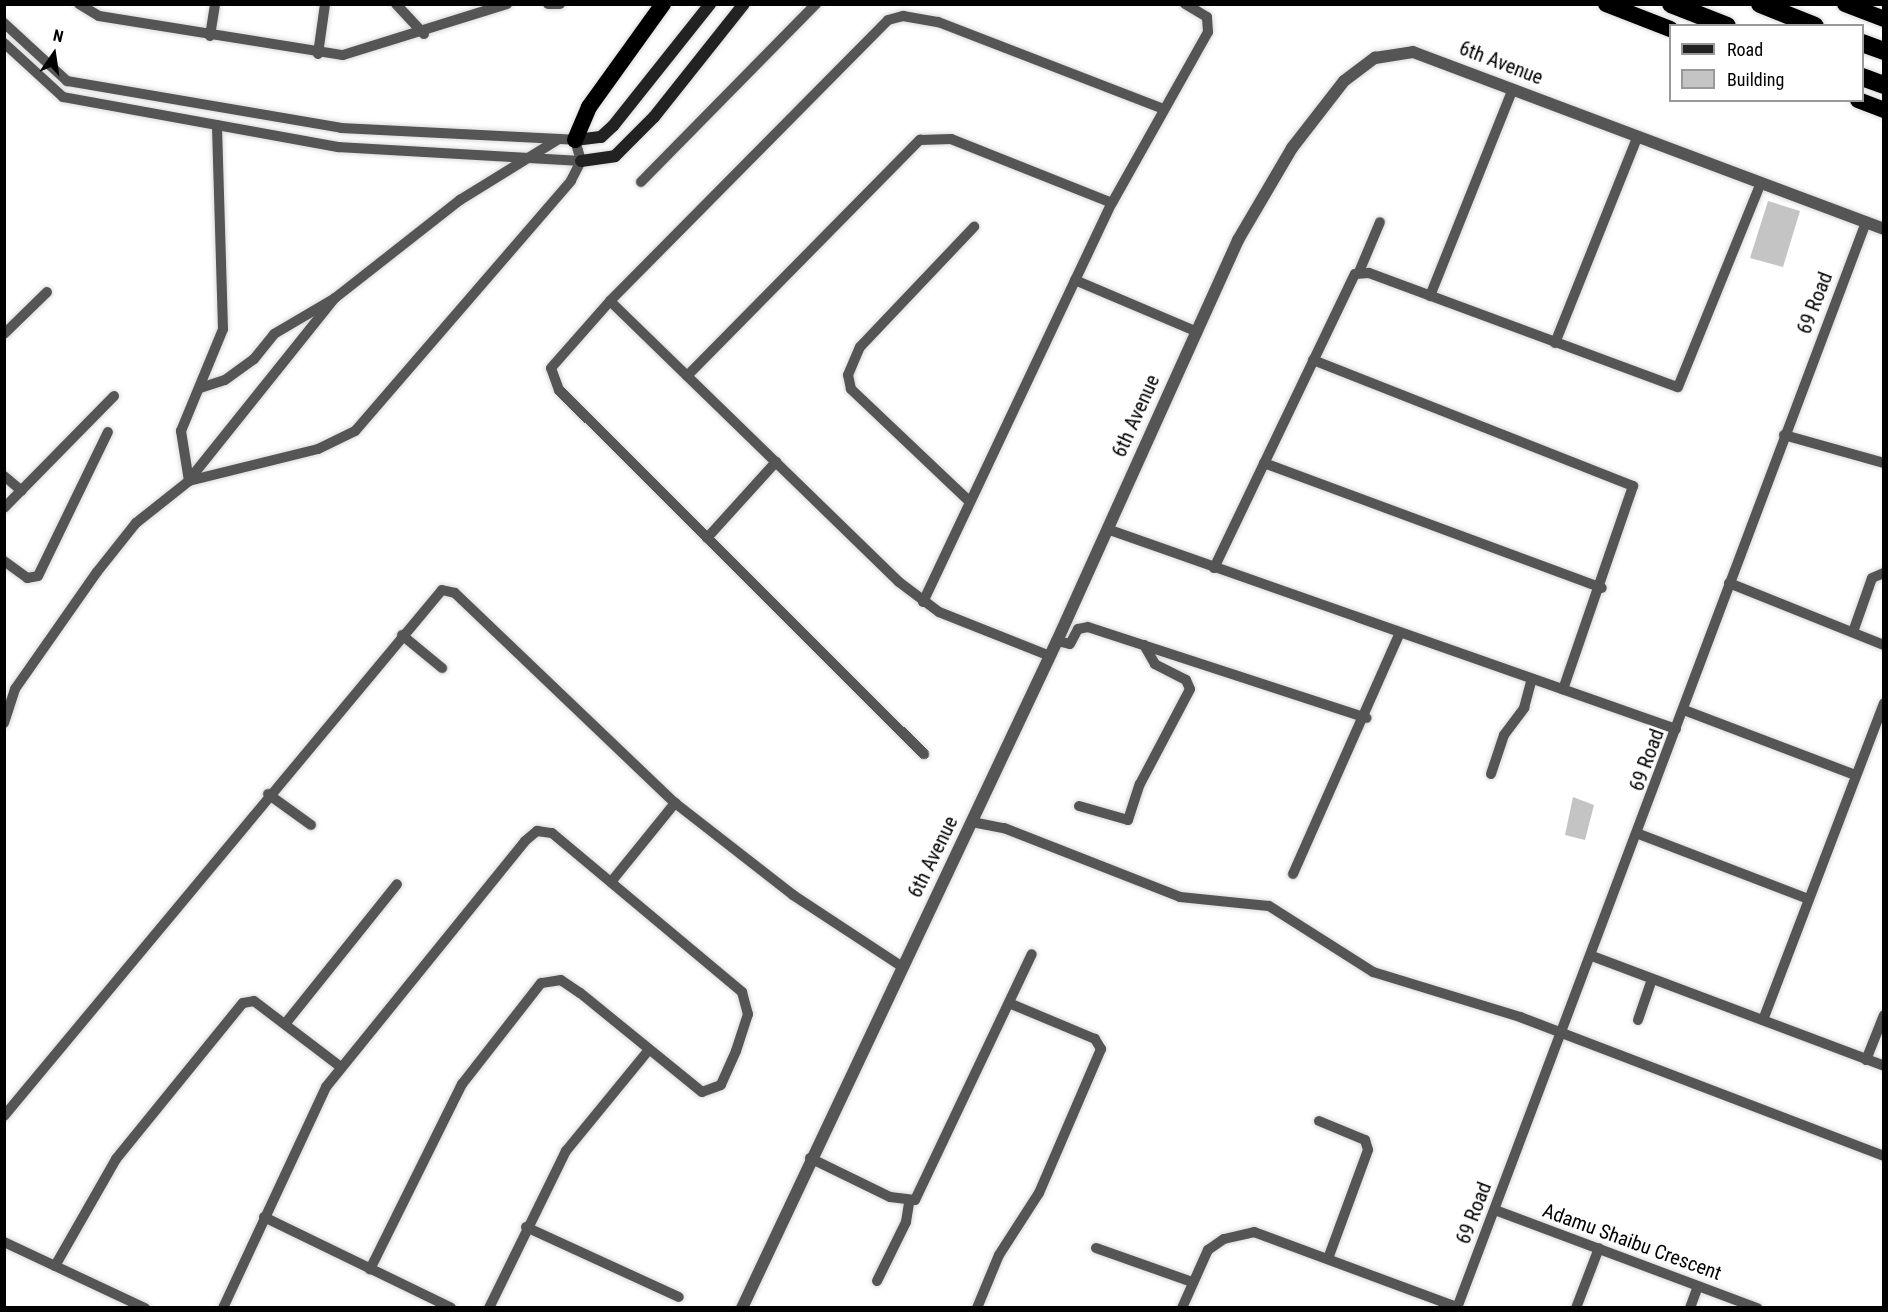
<!DOCTYPE html>
<html>
<head>
<meta charset="utf-8">
<style>
	body { margin:0 }
	#map { position:relative; width:1888px; height:1312px; overflow:hidden; background:#fff; font-family:"Roboto Condensed",sans-serif }
	div>[style] { position:absolute }
	.building>* { inset:0; background:#c4c4c4 }
	.roads { filter:drop-shadow(0 0 2px #dbdbdb) drop-shadow(0 0 2px #dbdbdb) }
	.minor>* { height:10px; margin:-5px; padding:0 5px; transform-origin:5px; border-radius:5px; background:#555 }
	.tertiary>* { height:12px; margin:-6px; padding:0 6px; transform-origin:6px; border-radius:6px; background:#555 }
	.secondary>* { height:12px; margin:-6px; padding:0 6px; transform-origin:6px; border-radius:6px; background:#222 }
	.trunk>* { height:16px; margin:-8px; padding:0 8px; transform-origin:8px; border-radius:8px; background:#000 }
	.motorway>* { height:18px; margin:-9px; padding:0 9px; transform-origin:9px; border-radius:9px; background:#000 }
	span { translate:-50% -50%; white-space:nowrap; text-align:center; line-height:1.15; -webkit-text-stroke:5px #fff; paint-order:stroke }
	.street-label { font-size:20px; color:#000 }
	.frame { position:absolute; inset:0; border:6px solid #000; pointer-events:none }
	.legend { position:absolute; left:1669px; top:24px; width:195px; height:78px; box-sizing:border-box; background:#fff; border:2px solid #999; margin:0; padding:8px 10px; list-style:none; font-size:18px; color:#000 }
	.legend li { display:flex; align-items:center; gap:12px; height:30px }
	.legend b { width:30px; border:2px solid #999 }
	.north { position:absolute; left:24px; top:24px; width:60px; height:60px; -webkit-text-stroke:4px #fff; paint-order:stroke; rotate:13deg; font-size:16px; font-weight:700; line-height:24px; text-align:center; color:#000 }
	.north::after { content:''; display:block; margin:auto; width:21px; height:27px; background:#000; clip-path:polygon(50% 0,100% 100%,50% 72%,0 100%) }
</style>
</head>
<body>
<div id="map">
	<div class="building">
		<i style="clip-path:polygon(1768px 201px,1800px 211px,1783px 267px,1750px 258px)"></i>
		<i style="clip-path:polygon(1573px 797px,1594px 805px,1585px 840px,1565px 835px)"></i>
	</div>
	<div class="roads">
		<div class="minor">
			<i style="left:79px;top:4px;width:23px;rotate:31deg"></i>
			<i style="left:99px;top:16px;width:247px;rotate:9.1deg"></i>
			<i style="left:343px;top:55px;width:172px;rotate:-17.3deg"></i>
			<i style="left:396px;top:4px;width:41px;rotate:47deg"></i>
			<i style="left:548px;top:4px;width:12px"></i>
			<i style="left:4px;top:23px;width:86px;rotate:42.6deg"></i>
			<i style="left:67px;top:81px;width:278px;rotate:9.7deg"></i>
			<i style="left:341px;top:128px;width:234px;rotate:2.9deg"></i>
			<i style="left:575px;top:140px;width:22px;rotate:74deg"></i>
			<i style="left:581px;top:161px;width:22px;rotate:117deg"></i>
			<i style="left:571px;top:181px;width:330px;rotate:130.8deg"></i>
			<i style="left:355px;top:431px;width:41px;rotate:154.1deg"></i>
			<i style="left:318px;top:449px;width:133px;rotate:166.1deg"></i>
			<i style="left:210px;top:36px;width:32px;rotate:-81deg"></i>
			<i style="left:4px;top:43px;width:80px;rotate:42.5deg"></i>
			<i style="left:63px;top:97px;width:280px;rotate:10.3deg"></i>
			<i style="left:338px;top:147px;width:243px;rotate:3.3deg"></i>
			<i style="left:318px;top:54px;width:50px;rotate:-82deg"></i>
			<i style="left:641px;top:182px;width:250px;rotate:-45.5deg"></i>
			<i style="left:1359px;top:272px;width:54px;rotate:-67.2deg"></i>
			<i style="left:1075px;top:280px;width:130px;rotate:23deg"></i>
			<i style="left:1430px;top:296px;width:223px;rotate:-68.2deg"></i>
			<i style="left:610px;top:301px;width:403px;rotate:44.2deg"></i>
			<i style="left:899px;top:582px;width:50px;rotate:36.9deg"></i>
			<i style="left:939px;top:612px;width:119px;rotate:21.6deg"></i>
			<i style="left:4px;top:334px;width:60px;rotate:-44.3deg"></i>
			<i style="left:1555px;top:343px;width:223px;rotate:-68.2deg"></i>
			<i style="left:1313px;top:360px;width:344px;rotate:21.5deg"></i>
			<i style="left:1633px;top:486px;width:215px;rotate:109deg"></i>
			<i style="left:687px;top:376px;width:332px;rotate:-45.4deg"></i>
			<i style="left:920px;top:140px;width:31px;rotate:-2deg"></i>
			<i style="left:951px;top:139px;width:173px;rotate:21.7deg"></i>
			<i style="left:200px;top:388px;width:26px;rotate:-18deg"></i>
			<i style="left:225px;top:380px;width:36px;rotate:-36deg"></i>
			<i style="left:254px;top:359px;width:32px;rotate:-51deg"></i>
			<i style="left:274px;top:334px;width:71px;rotate:-30.5deg"></i>
			<i style="left:1784px;top:435px;width:104px;rotate:15.6deg"></i>
			<i style="left:1264px;top:463px;width:360px;rotate:20.3deg"></i>
			<i style="left:4px;top:476px;width:23px;rotate:40deg"></i>
			<i style="left:189px;top:480px;width:233px;rotate:-51.3deg"></i>
			<i style="left:335px;top:298px;width:159px;rotate:-38.1deg"></i>
			<i style="left:460px;top:200px;width:114px;rotate:-31.7deg"></i>
			<i style="left:969px;top:501px;width:163px;rotate:-136.5deg"></i>
			<i style="left:851px;top:389px;width:14px;rotate:-102deg"></i>
			<i style="left:848px;top:375px;width:30px;rotate:-67deg"></i>
			<i style="left:860px;top:347px;width:166px;rotate:-46.5deg"></i>
			<i style="left:4px;top:508px;width:157px;rotate:-45.5deg"></i>
			<i style="left:1107px;top:529px;width:603px;rotate:19.37deg"></i>
			<i style="left:707px;top:538px;width:103px;rotate:-47.8deg"></i>
			<i style="left:4px;top:561px;width:29px;rotate:36deg"></i>
			<i style="left:27px;top:578px;width:11px;rotate:-10deg"></i>
			<i style="left:38px;top:576px;width:160px;rotate:-64.1deg"></i>
			<i style="left:1214px;top:568px;width:326px;rotate:-64.4deg"></i>
			<i style="left:1355px;top:274px;width:14px;rotate:-4deg"></i>
			<i style="left:1369px;top:273px;width:329px;rotate:20.3deg"></i>
			<i style="left:1678px;top:387px;width:220px;rotate:-67.9deg"></i>
			<i style="left:1729px;top:583px;width:167px;rotate:21.8deg"></i>
			<i style="left:923px;top:602px;width:441px;rotate:-64.7deg"></i>
			<i style="left:1112px;top:203px;width:196px;rotate:-60.7deg"></i>
			<i style="left:1208px;top:32px;width:15px;rotate:-94deg"></i>
			<i style="left:1207px;top:17px;width:26px;rotate:-149deg"></i>
			<i style="left:1853px;top:632px;width:57px;rotate:-70.6deg"></i>
			<i style="left:1872px;top:578px;width:13px;rotate:-23deg"></i>
			<i style="left:402px;top:635px;width:52px;rotate:39.5deg"></i>
			<i style="left:1057px;top:641px;width:13px;rotate:13deg"></i>
			<i style="left:1070px;top:644px;width:17px;rotate:-62deg"></i>
			<i style="left:1078px;top:629px;width:10px;rotate:-11deg"></i>
			<i style="left:1088px;top:627px;width:293px;rotate:18.1deg"></i>
			<i style="left:1684px;top:710px;width:183px;rotate:20.8deg"></i>
			<i style="left:4px;top:723px;width:36px;rotate:-72deg"></i>
			<i style="left:15px;top:689px;width:143px;rotate:-55deg"></i>
			<i style="left:97px;top:572px;width:63px;rotate:-51.5deg"></i>
			<i style="left:136px;top:523px;width:68px;rotate:-38.4deg"></i>
			<i style="left:189px;top:481px;width:51px;rotate:-99.1deg"></i>
			<i style="left:181px;top:431px;width:110px;rotate:-67.6deg"></i>
			<i style="left:223px;top:329px;width:204px;rotate:-91.7deg"></i>
			<i style="left:924px;top:754px;width:515px;rotate:-135.08deg"></i>
			<i style="left:559px;top:390px;width:23px;rotate:-110deg"></i>
			<i style="left:551px;top:368px;width:89px;rotate:-48.6deg"></i>
			<i style="left:610px;top:301px;width:395px;rotate:-45.3deg"></i>
			<i style="left:888px;top:20px;width:16px;rotate:-15deg"></i>
			<i style="left:903px;top:16px;width:36px;rotate:10deg"></i>
			<i style="left:938px;top:22px;width:242px;rotate:21.1deg"></i>
			<i style="left:1491px;top:774px;width:41px;rotate:-71.6deg"></i>
			<i style="left:1504px;top:735px;width:34px;rotate:-53deg"></i>
			<i style="left:1524px;top:708px;width:30px;rotate:-75deg"></i>
			<i style="left:268px;top:794px;width:53px;rotate:35.8deg"></i>
			<i style="left:1079px;top:806px;width:51px;rotate:15.9deg"></i>
			<i style="left:1128px;top:820px;width:38px;rotate:-72deg"></i>
			<i style="left:1140px;top:784px;width:107px;rotate:-62.2deg"></i>
			<i style="left:1190px;top:689px;width:10px;rotate:-114deg"></i>
			<i style="left:1186px;top:680px;width:35px;rotate:-153deg"></i>
			<i style="left:1155px;top:664px;width:22px;rotate:-120deg"></i>
			<i style="left:972px;top:822px;width:33px;rotate:11deg"></i>
			<i style="left:1004px;top:828px;width:189px;rotate:21.4deg"></i>
			<i style="left:1180px;top:897px;width:89px;rotate:5.8deg"></i>
			<i style="left:1269px;top:906px;width:123px;rotate:32.4deg"></i>
			<i style="left:1373px;top:972px;width:154px;rotate:17deg"></i>
			<i style="left:1520px;top:1017px;width:390px;rotate:20.9deg"></i>
			<i style="left:1639px;top:834px;width:181px;rotate:21deg"></i>
			<i style="left:1293px;top:874px;width:264px;rotate:-66.1deg"></i>
			<i style="left:611px;top:882px;width:102px;rotate:-51deg"></i>
			<i style="left:1592px;top:956px;width:312px;rotate:20.6deg"></i>
			<i style="left:1638px;top:1020px;width:43px;rotate:-71.1deg"></i>
			<i style="left:1763px;top:1020px;width:339px;rotate:-69.1deg"></i>
			<i style="left:285px;top:1024px;width:179px;rotate:-51.3deg"></i>
			<i style="left:1866px;top:1060px;width:48px;rotate:-68.2deg"></i>
			<i style="left:4px;top:1116px;width:684px;rotate:-50.22deg"></i>
			<i style="left:442px;top:590px;width:13px;rotate:13deg"></i>
			<i style="left:455px;top:593px;width:304px;rotate:43.7deg"></i>
			<i style="left:675px;top:803px;width:150px;rotate:37.9deg"></i>
			<i style="left:793px;top:895px;width:129px;rotate:33.3deg"></i>
			<i style="left:1319px;top:1121px;width:50px;rotate:22.4deg"></i>
			<i style="left:1365px;top:1140px;width:10px;rotate:73deg"></i>
			<i style="left:1368px;top:1150px;width:113px;rotate:110.2deg"></i>
			<i style="left:810px;top:1158px;width:89px;rotate:26deg"></i>
			<i style="left:890px;top:1197px;width:25px;rotate:7deg"></i>
			<i style="left:915px;top:1200px;width:272px;rotate:-64.6deg"></i>
			<i style="left:1495px;top:1210px;width:280px;rotate:20.5deg"></i>
			<i style="left:264px;top:1217px;width:208px;rotate:25.9deg"></i>
			<i style="left:526px;top:1227px;width:168px;rotate:24.6deg"></i>
			<i style="left:4px;top:1242px;width:156px;rotate:25.1deg"></i>
			<i style="left:1096px;top:1248px;width:102px;rotate:19.5deg"></i>
			<i style="left:55px;top:1266px;width:123px;rotate:-60.3deg"></i>
			<i style="left:116px;top:1159px;width:201px;rotate:-50.9deg"></i>
			<i style="left:243px;top:1003px;width:11px;rotate:-10deg"></i>
			<i style="left:254px;top:1001px;width:109px;rotate:37.2deg"></i>
			<i style="left:877px;top:1281px;width:66px;rotate:-63.8deg"></i>
			<i style="left:906px;top:1222px;width:20px;rotate:-81deg"></i>
			<i style="left:223px;top:1308px;width:244px;rotate:-65deg"></i>
			<i style="left:326px;top:1087px;width:316px;rotate:-51deg"></i>
			<i style="left:525px;top:841px;width:16px;rotate:-40deg"></i>
			<i style="left:537px;top:831px;width:15px;rotate:8deg"></i>
			<i style="left:552px;top:833px;width:248px;rotate:39.9deg"></i>
			<i style="left:742px;top:992px;width:23px;rotate:75deg"></i>
			<i style="left:748px;top:1014px;width:39px;rotate:108deg"></i>
			<i style="left:736px;top:1051px;width:37px;rotate:114deg"></i>
			<i style="left:721px;top:1085px;width:20px;rotate:160deg"></i>
			<i style="left:702px;top:1092px;width:157px;rotate:-140.9deg"></i>
			<i style="left:580px;top:993px;width:23px;rotate:-146deg"></i>
			<i style="left:561px;top:980px;width:20px;rotate:171deg"></i>
			<i style="left:541px;top:983px;width:128px;rotate:128deg"></i>
			<i style="left:462px;top:1084px;width:207px;rotate:116.4deg"></i>
			<i style="left:489px;top:1308px;width:175px;rotate:-63.9deg"></i>
			<i style="left:566px;top:1151px;width:128px;rotate:-50.7deg"></i>
			<i style="left:977px;top:1308px;width:57px;rotate:-67.5deg"></i>
			<i style="left:999px;top:1255px;width:74px;rotate:-57.2deg"></i>
			<i style="left:1039px;top:1193px;width:157px;rotate:-66.7deg"></i>
			<i style="left:1101px;top:1049px;width:12px;rotate:-121deg"></i>
			<i style="left:1095px;top:1039px;width:93px;rotate:-157.3deg"></i>
			<i style="left:1182px;top:1308px;width:64px;rotate:-65.9deg"></i>
			<i style="left:1208px;top:1250px;width:19px;rotate:-35deg"></i>
			<i style="left:1224px;top:1239px;width:31px;rotate:-13deg"></i>
			<i style="left:1254px;top:1232px;width:216px;rotate:20.3deg"></i>
			<i style="left:1457px;top:1308px;width:1160px;rotate:-69.36deg"></i>
			<i style="left:1576px;top:1308px;width:64px;rotate:-69deg"></i>
			<i style="left:1690px;top:1308px;width:23px;rotate:-70deg"></i>
		</div>
		<div class="tertiary">
			<i style="left:742px;top:1308px;width:738px;rotate:-64.72deg"></i>
			<i style="left:1057px;top:641px;width:440px;rotate:-65.7deg"></i>
			<i style="left:1238px;top:240px;width:107px;rotate:-59.6deg"></i>
			<i style="left:1292px;top:148px;width:85px;rotate:-52.2deg"></i>
			<i style="left:1344px;top:81px;width:39px;rotate:-37deg"></i>
			<i style="left:1375px;top:58px;width:38px;rotate:-9deg"></i>
			<i style="left:1413px;top:52px;width:503px;rotate:20.6deg"></i>
		</div>
		<div class="secondary">
			<i style="left:575px;top:140px;width:26px;rotate:-7deg"></i>
			<i style="left:601px;top:137px;width:16px;rotate:-43deg"></i>
			<i style="left:613px;top:126px;width:156px;rotate:-51.5deg"></i>
			<i style="left:581px;top:161px;width:34px;rotate:-8deg"></i>
			<i style="left:615px;top:156px;width:55px;rotate:-45deg"></i>
			<i style="left:654px;top:117px;width:144px;rotate:-51.5deg"></i>
		</div>
		<div class="trunk">
			<i style="left:1606px;top:4px;width:69px;rotate:21.3deg"></i>
			<i style="left:1845px;top:4px;width:42px;rotate:21deg"></i>
			<i style="left:1858px;top:100px;width:28px;rotate:21deg"></i>
			<i style="left:575px;top:140px;width:36px;rotate:-67deg"></i>
			<i style="left:589px;top:107px;width:127px;rotate:-54.3deg"></i>
		</div>
		<div class="motorway">
			<i style="left:1671px;top:4px;width:60px;rotate:21.4deg"></i>
			<i style="left:1760px;top:4px;width:59px;rotate:21.8deg"></i>
			<i style="left:1862px;top:43px;width:23px;rotate:20deg"></i>
			<i style="left:1862px;top:77px;width:23px;rotate:20deg"></i>
		</div>
	</div>
	<div class="street-label">
		<span style="left:1501px;top:63px;rotate:21deg">6th Avenue</span>
		<span style="left:1815px;top:303px;rotate:-69deg">69 Road</span>
		<span style="left:1136px;top:416px;rotate:-66deg">6th Avenue</span>
		<span style="left:1647px;top:760px;rotate:-70deg">69 Road</span>
		<span style="left:933px;top:857px;rotate:-64deg">6th Avenue</span>
		<span style="left:1474px;top:1213px;rotate:-69deg">69 Road</span>
		<span style="left:1632px;top:1242px;rotate:20deg">Adamu Shaibu Crescent</span>
	</div>
	<div class="frame"></div>
	<ul class="legend">
	<li><b style="height:8px;background:#222"></b>Road</li>
	<li><b style="height:16px;background:#c4c4c4"></b>Building</li>
	</ul>
	<div class="north">N</div>
</div>
</body>
</html>
